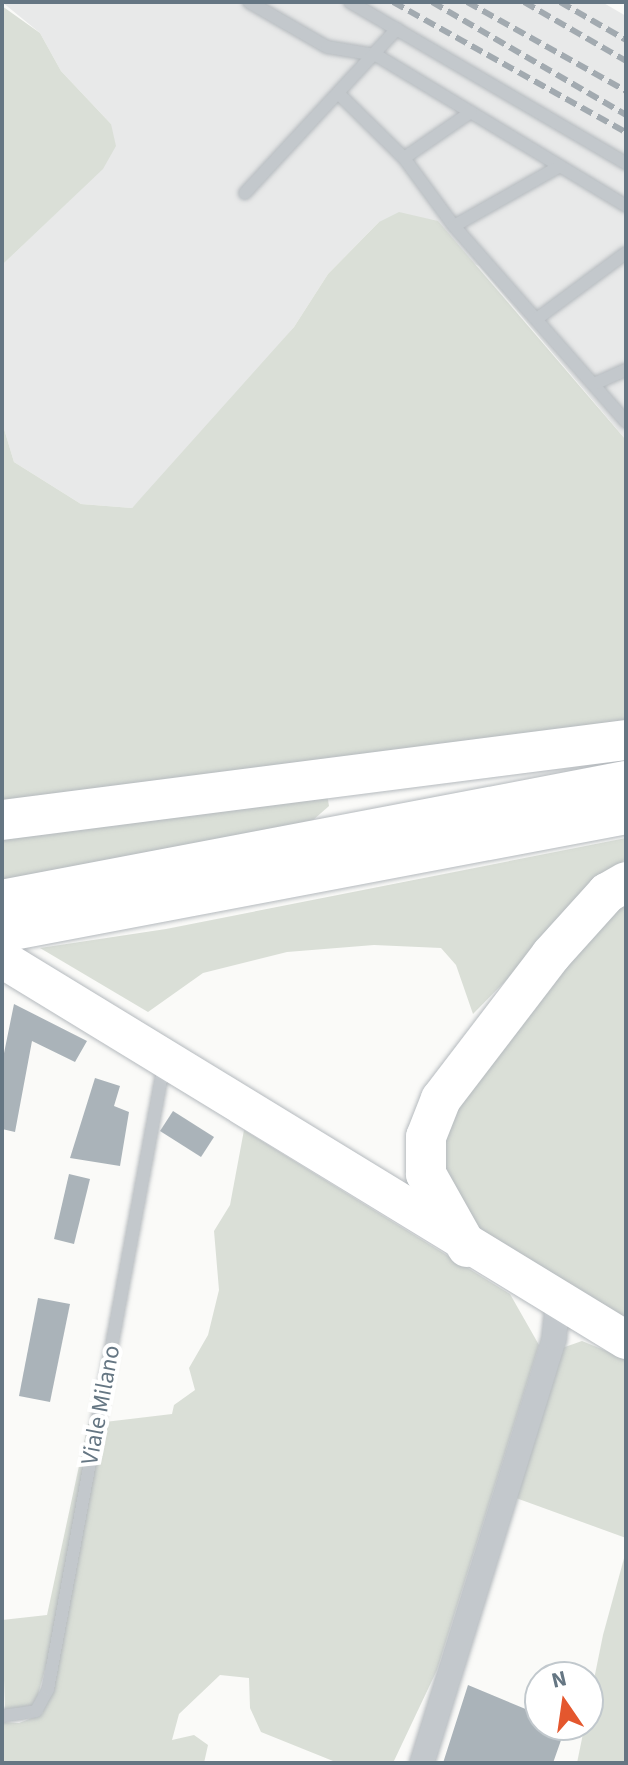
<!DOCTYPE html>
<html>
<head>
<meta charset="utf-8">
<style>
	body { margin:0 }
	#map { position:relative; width:628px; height:1765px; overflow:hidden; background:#fafaf8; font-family:"Source Sans 3",sans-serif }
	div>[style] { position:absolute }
	.built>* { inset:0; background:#e8e9e9 }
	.green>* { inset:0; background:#dadfd7 }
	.building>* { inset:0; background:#aab3b9 }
	.roads { filter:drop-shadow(0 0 2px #b5babe) drop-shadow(0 0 2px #b5babe) }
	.service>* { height:12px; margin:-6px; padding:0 6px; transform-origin:6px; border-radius:6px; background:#c3c8cc }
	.minor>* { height:24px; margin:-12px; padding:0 12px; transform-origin:12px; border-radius:12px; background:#c3c8cc }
	.primary>* { height:38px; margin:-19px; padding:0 19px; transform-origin:19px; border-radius:19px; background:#fff }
	.trunk>* { height:40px; margin:-20px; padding:0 20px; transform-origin:20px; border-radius:20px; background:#fff }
	.rail>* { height:6px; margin-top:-3px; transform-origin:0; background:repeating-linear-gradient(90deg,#a2aab0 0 12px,transparent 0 18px) }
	span { translate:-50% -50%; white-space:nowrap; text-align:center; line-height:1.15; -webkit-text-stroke:8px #fff; paint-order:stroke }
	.street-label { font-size:24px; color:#657683 }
	.frame { position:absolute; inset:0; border:4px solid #657683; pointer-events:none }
	.north { position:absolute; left:524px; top:1661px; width:80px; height:80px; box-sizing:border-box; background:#fff; border:2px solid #c1c8cd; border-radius:50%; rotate:347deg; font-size:22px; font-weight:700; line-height:32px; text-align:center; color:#657683 }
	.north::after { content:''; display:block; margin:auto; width:28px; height:36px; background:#e4572e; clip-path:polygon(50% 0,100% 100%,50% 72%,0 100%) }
</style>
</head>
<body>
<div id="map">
	<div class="built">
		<i style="clip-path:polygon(2px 2px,602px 2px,626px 16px,626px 440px,479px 266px,379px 222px,328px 274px,294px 327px,199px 438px,132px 508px,81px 504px,14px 462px,2px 422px,2px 265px,74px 196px,111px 124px,61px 71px,40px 33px)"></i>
	</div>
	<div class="green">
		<i style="clip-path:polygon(2px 6px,40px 33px,61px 71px,111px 124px,116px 146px,103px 169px,2px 265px)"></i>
		<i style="clip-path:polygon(399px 212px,438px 221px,626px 440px,626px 721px,2px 802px,2px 422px,14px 462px,81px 504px,132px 508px,294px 327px,328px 274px,379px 222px)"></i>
		<i style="clip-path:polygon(327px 794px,329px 806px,312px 821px,2px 880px,2px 837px)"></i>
		<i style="clip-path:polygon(626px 838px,626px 858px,473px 1014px,456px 965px,441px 948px,374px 945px,287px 952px,203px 973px,148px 1012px,40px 948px,166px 929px)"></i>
		<i style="clip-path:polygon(626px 890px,626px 1320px,474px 1228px,450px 1202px,439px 1128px)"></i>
		<i style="clip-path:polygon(244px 1130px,510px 1294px,539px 1345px,437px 1670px,393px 1763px,338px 1763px,261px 1732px,250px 1708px,249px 1678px,220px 1675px,179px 1714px,172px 1740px,194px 1735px,208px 1745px,204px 1763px,2px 1763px,2px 1722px,19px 1723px,42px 1714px,55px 1677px,48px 1659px,36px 1702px,29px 1709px,5px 1710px,2px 1620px,47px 1615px,88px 1424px,172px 1414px,174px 1405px,195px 1390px,189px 1368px,208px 1335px,219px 1290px,214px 1231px,230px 1205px)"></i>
		<i style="clip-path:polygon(582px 1341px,626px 1359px,626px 1538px,516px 1498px,562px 1348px)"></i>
		<i style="clip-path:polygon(626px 1551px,626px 1763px,577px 1763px,603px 1635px)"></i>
	</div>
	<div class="building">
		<i style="clip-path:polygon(14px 1004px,87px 1041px,75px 1062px,32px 1041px,15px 1132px,2px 1129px,2px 1063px)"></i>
		<i style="clip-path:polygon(95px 1078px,120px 1086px,114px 1106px,129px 1112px,120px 1166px,70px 1158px)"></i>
		<i style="clip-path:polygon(173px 1111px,214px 1137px,201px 1157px,160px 1131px)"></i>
		<i style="clip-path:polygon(69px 1174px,90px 1179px,74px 1244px,54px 1239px)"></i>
		<i style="clip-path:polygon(38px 1298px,70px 1304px,50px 1402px,19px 1396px)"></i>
		<i style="clip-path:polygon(468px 1685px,540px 1715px,540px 1725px,566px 1726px,553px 1763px,443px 1763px)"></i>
	</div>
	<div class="roads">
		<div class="service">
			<i style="left:249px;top:2px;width:90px;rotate:30deg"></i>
			<i style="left:327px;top:47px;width:50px;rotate:9.3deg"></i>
			<i style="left:376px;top:55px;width:292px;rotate:31.1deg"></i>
			<i style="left:350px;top:2px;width:320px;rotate:30.3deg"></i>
			<i style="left:339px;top:94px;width:91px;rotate:44.6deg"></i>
			<i style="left:404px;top:158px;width:84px;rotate:53.7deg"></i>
			<i style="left:454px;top:226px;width:261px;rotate:48.7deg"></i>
			<i style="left:404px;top:158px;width:81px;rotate:-34.5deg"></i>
			<i style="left:245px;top:193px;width:224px;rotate:-47.2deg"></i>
			<i style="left:454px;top:226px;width:122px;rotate:-29.5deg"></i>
			<i style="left:538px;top:318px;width:109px;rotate:-36.5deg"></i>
			<i style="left:594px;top:384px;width:35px;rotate:-24deg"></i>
			<i style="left:2px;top:1716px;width:34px;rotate:-8deg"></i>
			<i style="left:36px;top:1711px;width:25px;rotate:-61deg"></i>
			<i style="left:48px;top:1689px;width:636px;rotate:-79.49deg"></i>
		</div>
		<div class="minor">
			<i style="left:422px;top:1763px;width:445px;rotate:-72.7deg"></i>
			<i style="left:554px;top:1338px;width:36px;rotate:-84deg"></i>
		</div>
		<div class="primary">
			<i style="left:2px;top:959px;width:731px;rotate:31.41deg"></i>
		</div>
		<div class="trunk">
			<i style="left:2px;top:820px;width:629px;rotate:-7.31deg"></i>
			<i style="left:2px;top:900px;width:635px;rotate:-10.8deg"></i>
			<i style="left:2px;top:932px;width:635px;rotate:-10.71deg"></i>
			<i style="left:467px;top:1247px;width:84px;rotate:-119.3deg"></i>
			<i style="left:426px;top:1174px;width:37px;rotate:-90deg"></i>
			<i style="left:426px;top:1137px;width:41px;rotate:-68.5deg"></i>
			<i style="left:441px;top:1099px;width:181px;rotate:-52.6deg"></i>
			<i style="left:551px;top:955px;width:84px;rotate:-47.9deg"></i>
			<i style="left:607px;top:893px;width:22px;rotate:-30deg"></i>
		</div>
	</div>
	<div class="rail">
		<i style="left:393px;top:2px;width:267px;rotate:29.2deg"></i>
		<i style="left:432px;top:2px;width:225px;rotate:30.2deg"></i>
		<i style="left:467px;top:2px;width:182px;rotate:29.2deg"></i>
		<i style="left:524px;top:2px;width:118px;rotate:30deg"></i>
		<i style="left:560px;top:2px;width:76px;rotate:29.9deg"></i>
	</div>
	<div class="street-label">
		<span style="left:101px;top:1405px;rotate:-79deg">Viale Milano</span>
	</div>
	<div class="frame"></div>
	<div class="north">N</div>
</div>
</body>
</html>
